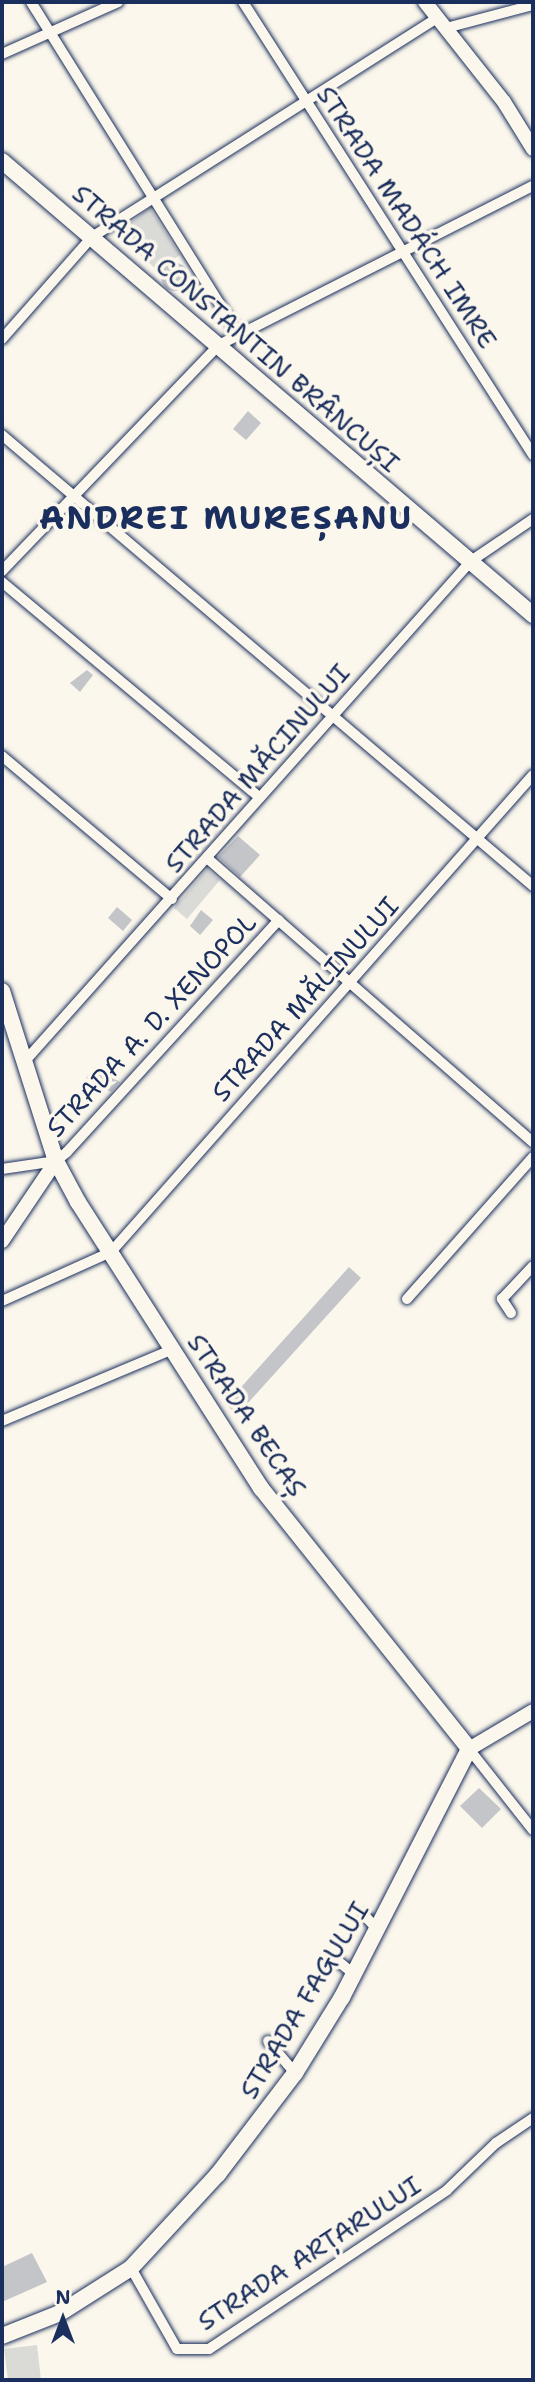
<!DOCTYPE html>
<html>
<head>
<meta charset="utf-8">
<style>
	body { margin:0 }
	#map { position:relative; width:535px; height:2382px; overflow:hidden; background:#fbf7ec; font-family:"Shantell Sans",sans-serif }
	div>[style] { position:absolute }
	.green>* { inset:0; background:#dadad7 }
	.building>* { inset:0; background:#c3c5c9 }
	.round { border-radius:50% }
	.roads { filter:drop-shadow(0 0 2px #1b2f5e) drop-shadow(0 0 2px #1b2f5e) }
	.minor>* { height:10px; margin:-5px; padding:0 5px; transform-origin:5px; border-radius:5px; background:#fbf7ec }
	.tertiary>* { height:14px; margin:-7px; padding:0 7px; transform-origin:7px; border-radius:7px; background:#fbf7ec }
	.secondary>* { height:16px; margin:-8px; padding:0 8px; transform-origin:8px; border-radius:8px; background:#fbf7ec }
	span { translate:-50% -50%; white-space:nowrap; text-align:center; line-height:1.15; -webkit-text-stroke:7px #fbf7ec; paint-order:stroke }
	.street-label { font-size:26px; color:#1b2f5e }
	.district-label { font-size:33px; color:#1b2f5e; font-weight:700; letter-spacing:2px }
	.frame { position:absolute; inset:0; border:4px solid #1b2f5e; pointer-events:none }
	.north { position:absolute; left:28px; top:2284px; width:70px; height:70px; -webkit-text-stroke:5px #fbf7ec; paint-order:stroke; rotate:0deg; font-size:19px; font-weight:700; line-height:28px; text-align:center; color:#1b2f5e }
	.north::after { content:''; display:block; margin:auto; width:24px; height:32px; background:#1b2f5e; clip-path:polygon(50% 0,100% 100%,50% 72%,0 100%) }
</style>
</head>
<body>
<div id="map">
	<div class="green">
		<i style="clip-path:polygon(150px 208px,180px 255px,157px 270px,116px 233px)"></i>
		<i style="clip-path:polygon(207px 869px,220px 880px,187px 919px,174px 908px)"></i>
		<i style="clip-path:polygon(37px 2345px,41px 2380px,8px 2380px,4px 2349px)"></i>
	</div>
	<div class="building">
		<i class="round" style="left:161px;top:263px;width:28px;height:28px"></i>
		<i style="clip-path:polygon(248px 411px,261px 423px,246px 440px,233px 429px)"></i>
		<i style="clip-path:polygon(87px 670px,93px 675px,80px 692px,70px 683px)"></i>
		<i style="clip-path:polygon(238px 836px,260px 855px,240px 877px,218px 857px)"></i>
		<i style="clip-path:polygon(117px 907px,132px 920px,123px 931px,108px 918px)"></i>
		<i style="clip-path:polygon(201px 910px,213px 920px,200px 935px,190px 926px)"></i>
		<i style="clip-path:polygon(95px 1067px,120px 1082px,111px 1092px,86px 1078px)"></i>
		<i style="clip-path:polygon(349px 1267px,361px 1278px,237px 1415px,226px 1404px)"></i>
		<i style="clip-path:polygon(479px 1788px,501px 1809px,482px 1828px,460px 1806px)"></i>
		<i style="clip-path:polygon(32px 2253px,47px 2282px,2px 2302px,2px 2267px)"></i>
	</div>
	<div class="roads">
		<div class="minor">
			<i style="left:31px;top:2px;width:393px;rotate:58deg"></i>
			<i style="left:243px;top:2px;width:538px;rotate:57.37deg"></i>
			<i style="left:446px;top:28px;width:90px;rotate:-14.8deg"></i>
			<i style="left:2px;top:54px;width:127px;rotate:-24.1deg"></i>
			<i style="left:2px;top:339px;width:136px;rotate:-48.6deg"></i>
			<i style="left:92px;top:237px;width:409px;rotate:-32.4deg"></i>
			<i style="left:2px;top:435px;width:697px;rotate:40.34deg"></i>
			<i style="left:2px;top:571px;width:313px;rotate:-46.2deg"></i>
			<i style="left:219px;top:345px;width:352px;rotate:-26.9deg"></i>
			<i style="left:2px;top:582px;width:336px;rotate:39.9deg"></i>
			<i style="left:2px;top:756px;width:222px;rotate:40.1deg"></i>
			<i style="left:207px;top:858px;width:432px;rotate:41.1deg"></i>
			<i style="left:25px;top:1061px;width:670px;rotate:-48.27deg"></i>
			<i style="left:471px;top:561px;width:75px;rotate:-34.1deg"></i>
			<i style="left:2px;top:1169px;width:55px;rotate:-8.4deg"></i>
			<i style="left:56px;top:1161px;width:14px;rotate:-39deg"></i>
			<i style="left:67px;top:1152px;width:314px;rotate:-47.6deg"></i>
			<i style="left:407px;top:1299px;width:190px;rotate:-48.4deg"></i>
			<i style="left:2px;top:1301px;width:120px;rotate:-24.2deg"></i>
			<i style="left:111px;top:1252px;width:637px;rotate:-48.5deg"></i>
			<i style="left:511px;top:1313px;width:17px;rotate:-123deg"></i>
			<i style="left:502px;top:1299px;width:45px;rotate:-46.8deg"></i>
			<i style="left:2px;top:1421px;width:186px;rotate:-22.8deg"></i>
			<i style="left:469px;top:1749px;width:103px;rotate:51.7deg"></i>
			<i style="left:365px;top:1916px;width:19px;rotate:47deg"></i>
			<i style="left:339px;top:1962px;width:19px;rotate:39deg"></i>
			<i style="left:268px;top:2041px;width:42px;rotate:49.8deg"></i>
			<i style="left:131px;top:2268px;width:93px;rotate:60.4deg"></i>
			<i style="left:177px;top:2349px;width:32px"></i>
			<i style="left:209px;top:2349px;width:286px;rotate:-33.7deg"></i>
			<i style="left:447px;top:2190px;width:68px;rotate:-43.8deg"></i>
			<i style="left:496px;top:2143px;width:45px;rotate:-34deg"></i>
		</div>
		<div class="tertiary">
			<i style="left:425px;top:2px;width:127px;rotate:51.7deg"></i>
			<i style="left:504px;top:102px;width:55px;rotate:58.3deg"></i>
			<i style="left:2px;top:1241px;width:97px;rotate:-56deg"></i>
			<i style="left:469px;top:1749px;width:74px;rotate:-30.7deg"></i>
		</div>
		<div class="secondary">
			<i style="left:2px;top:161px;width:699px;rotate:40.53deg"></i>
			<i style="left:2px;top:991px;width:178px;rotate:72.4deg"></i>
			<i style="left:56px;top:1161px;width:47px;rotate:61.8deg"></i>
			<i style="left:78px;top:1202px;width:340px;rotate:57.4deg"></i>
			<i style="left:261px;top:1488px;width:334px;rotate:51.4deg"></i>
			<i style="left:469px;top:1749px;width:279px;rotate:117.1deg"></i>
			<i style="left:342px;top:1997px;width:89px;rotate:121.7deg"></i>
			<i style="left:295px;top:2073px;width:127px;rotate:127.3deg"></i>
			<i style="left:218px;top:2174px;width:128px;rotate:132.8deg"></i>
			<i style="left:131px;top:2268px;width:84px;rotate:147.6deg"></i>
			<i style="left:60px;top:2313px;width:62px;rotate:158.4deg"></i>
		</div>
	</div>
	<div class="street-label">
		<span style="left:407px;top:217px;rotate:57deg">STRADA MADÁCH IMRE</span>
		<span style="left:236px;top:328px;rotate:41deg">STRADA CONSTANTIN BRÂNCUȘI</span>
		<span style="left:257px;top:768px;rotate:-49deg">STRADA MĂCINULUI</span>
		<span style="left:305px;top:999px;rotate:-48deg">STRADA MĂLINULUI</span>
		<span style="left:151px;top:1025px;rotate:-47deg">STRADA A. D. XENOPOL</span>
		<span style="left:247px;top:1415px;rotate:56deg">STRADA BECAȘ</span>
		<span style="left:304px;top:2000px;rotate:-59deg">STRADA FAGULUI</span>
		<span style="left:309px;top:2253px;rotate:-33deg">STRADA ARȚARULUI</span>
	</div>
	<div class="district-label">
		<span style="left:226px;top:518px">ANDREI MUREȘANU</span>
	</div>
	<div class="frame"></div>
	<div class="north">N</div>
</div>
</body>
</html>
